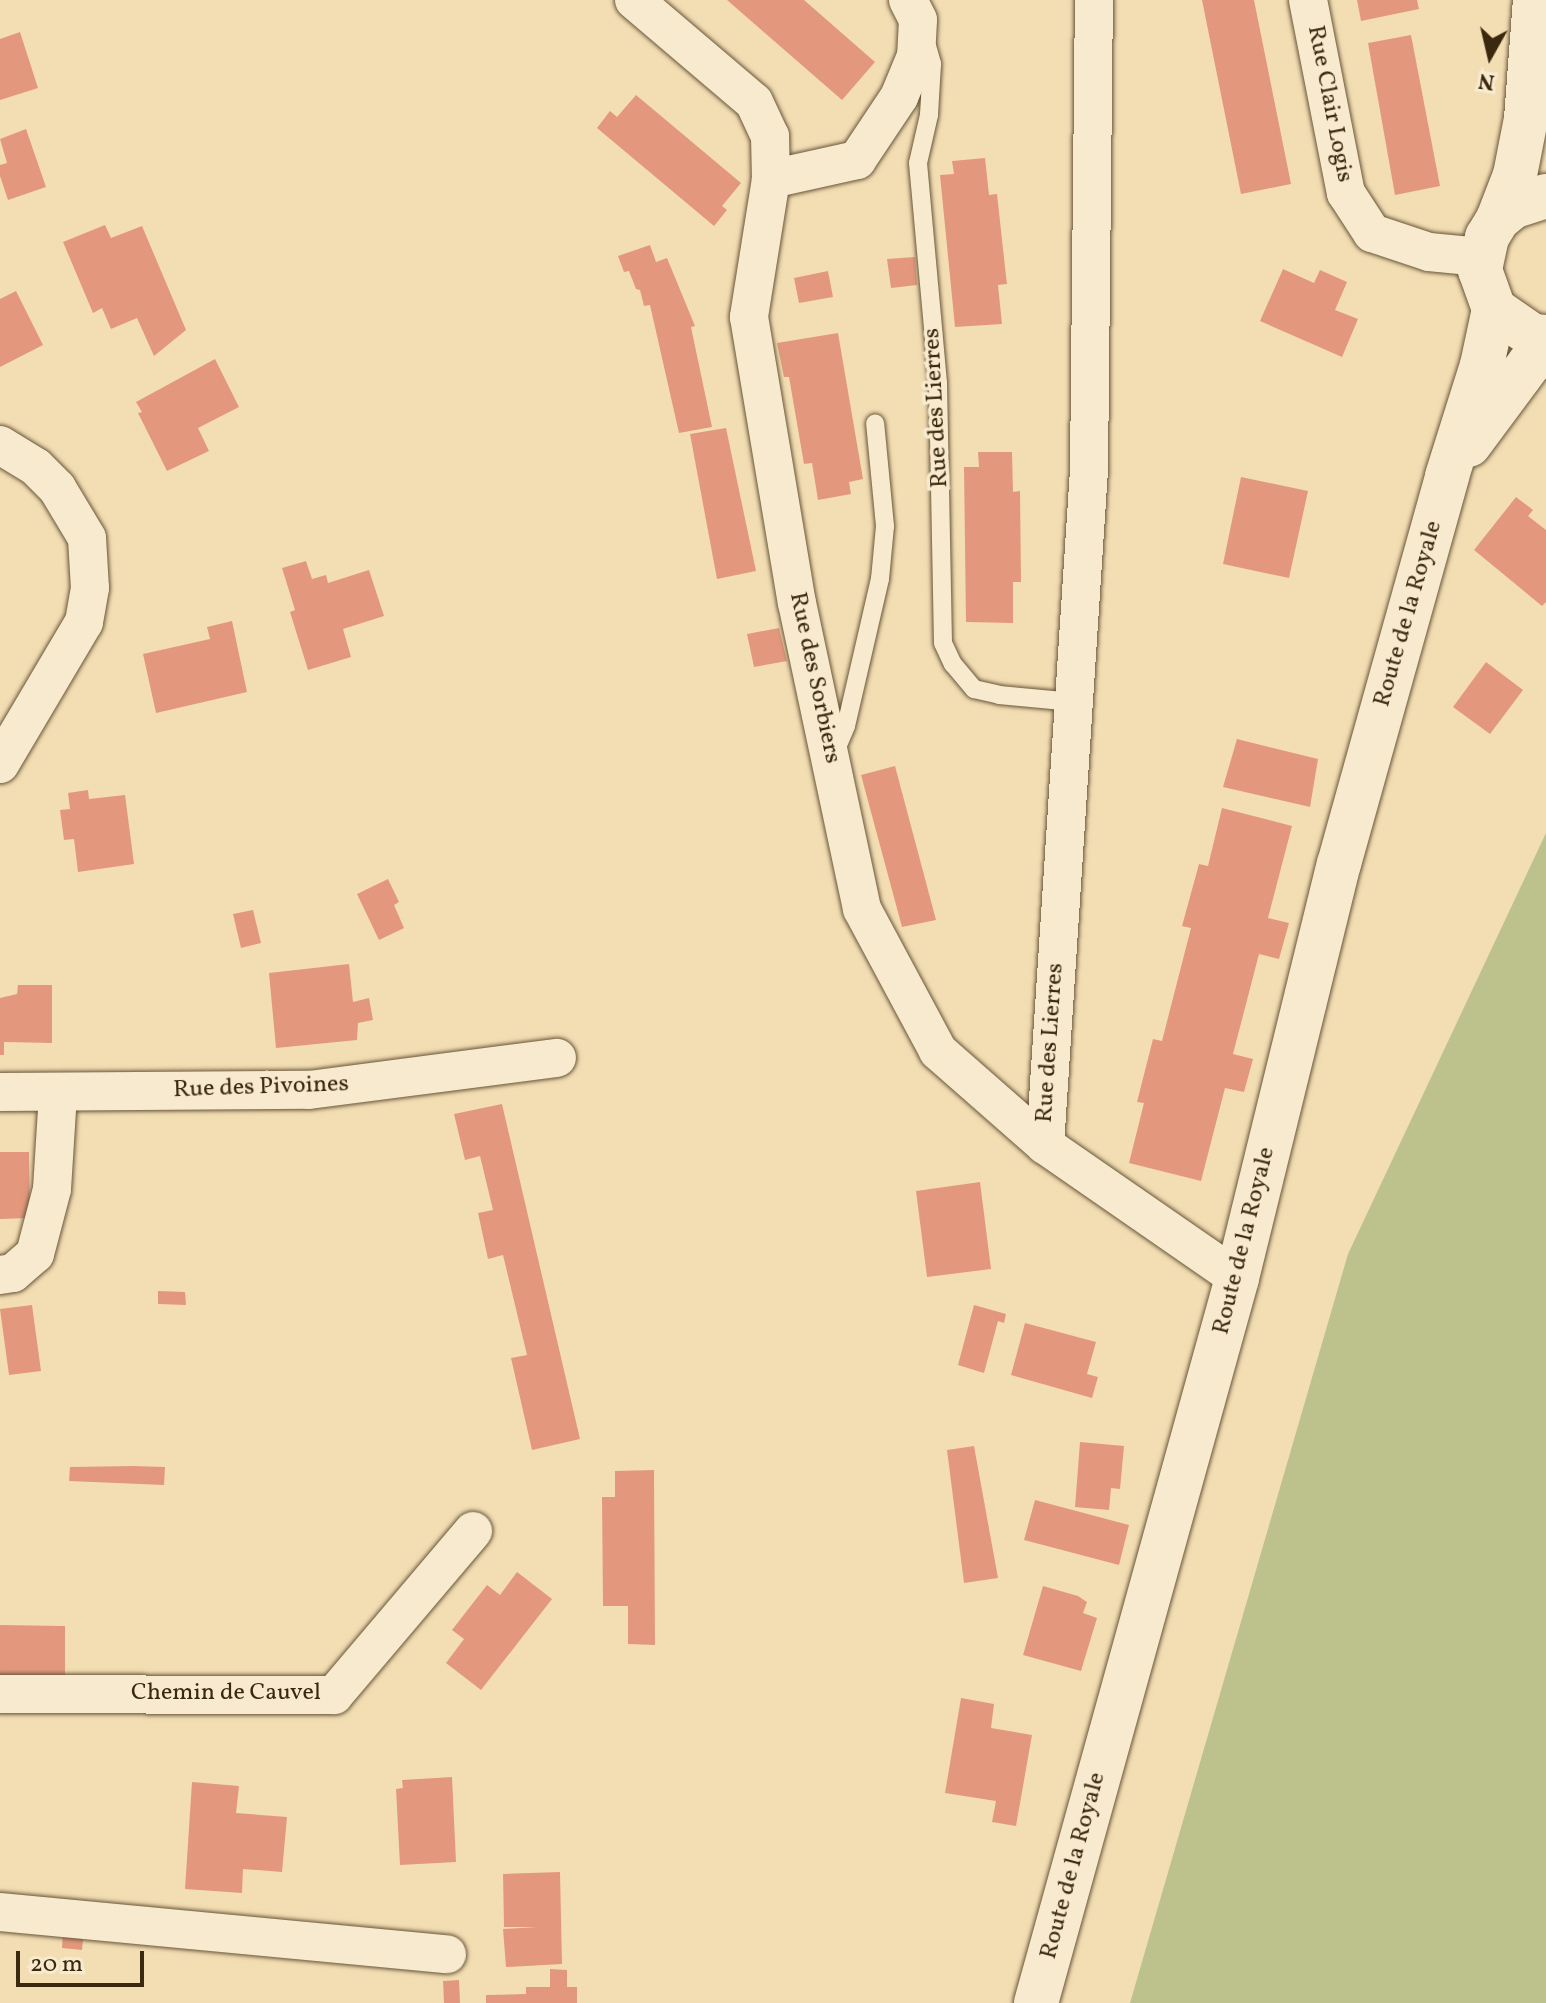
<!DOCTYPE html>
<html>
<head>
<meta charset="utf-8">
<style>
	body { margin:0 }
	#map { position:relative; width:1546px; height:2003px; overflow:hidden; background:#f3deb4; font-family:Vollkorn,serif }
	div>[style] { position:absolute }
	.green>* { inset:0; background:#bdc18b }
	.building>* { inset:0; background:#e3987e }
	.roads { filter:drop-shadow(0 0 2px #695638) drop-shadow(0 0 2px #695638) }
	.lane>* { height:18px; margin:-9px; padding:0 9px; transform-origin:9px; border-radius:9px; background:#f7eace }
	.street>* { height:38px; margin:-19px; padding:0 19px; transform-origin:19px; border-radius:19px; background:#f7eace }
	.secondary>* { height:44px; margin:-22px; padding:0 22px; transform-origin:22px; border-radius:22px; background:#f7eace }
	span { translate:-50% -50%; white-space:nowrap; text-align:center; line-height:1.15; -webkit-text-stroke:7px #f7eace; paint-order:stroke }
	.street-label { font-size:24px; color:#3b290f }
	.north { position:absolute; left:1450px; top:16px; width:80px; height:80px; -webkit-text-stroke:6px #f7eace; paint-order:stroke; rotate:188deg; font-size:22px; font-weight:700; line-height:32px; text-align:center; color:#3b290f }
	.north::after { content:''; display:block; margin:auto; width:28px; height:36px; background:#3b290f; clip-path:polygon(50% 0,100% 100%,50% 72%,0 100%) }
	.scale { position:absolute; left:16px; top:1951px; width:128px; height:36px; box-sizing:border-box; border:4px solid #3b290f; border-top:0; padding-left:10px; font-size:24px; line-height:28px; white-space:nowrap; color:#3b290f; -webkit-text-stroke:6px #f7eace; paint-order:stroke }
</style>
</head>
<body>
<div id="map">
	<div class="green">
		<i style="clip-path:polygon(1546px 833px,1546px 2003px,1130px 2003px,1348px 1254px)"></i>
	</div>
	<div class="building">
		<i style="clip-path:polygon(727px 0,804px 0,875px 62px,842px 100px)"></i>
		<i style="clip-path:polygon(1202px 0,1254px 0,1291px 184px,1241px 194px)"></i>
		<i style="clip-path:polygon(1357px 0,1417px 0,1419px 9px,1361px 21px)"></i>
		<i style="clip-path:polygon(20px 32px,38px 88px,0 100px,0 39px)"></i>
		<i style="clip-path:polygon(1411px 35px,1440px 186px,1395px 195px,1368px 43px)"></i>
		<i style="clip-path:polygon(636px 95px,741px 183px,722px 206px,727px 210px,714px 226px,597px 128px,610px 111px,617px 117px)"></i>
		<i style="clip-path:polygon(26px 129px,46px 187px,8px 200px,0 176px,0 165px,7px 163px,0 139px)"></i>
		<i style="clip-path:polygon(985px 158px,989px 195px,997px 194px,1006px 276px,1007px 284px,998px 285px,1002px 324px,955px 327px,940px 175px,954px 174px,952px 161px)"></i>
		<i style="clip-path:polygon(105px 225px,111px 238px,142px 226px,186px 330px,154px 356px,137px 318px,111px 329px,102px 308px,93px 313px,63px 242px)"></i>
		<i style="clip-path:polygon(650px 245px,656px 262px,667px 258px,695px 326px,691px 327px,712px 427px,679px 433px,650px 305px,644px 306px,640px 290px,636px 289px,629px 271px,624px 272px,618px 256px)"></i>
		<i style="clip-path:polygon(915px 257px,917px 285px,891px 288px,887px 259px)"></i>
		<i style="clip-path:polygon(1283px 269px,1314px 283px,1320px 270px,1347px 282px,1335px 310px,1358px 319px,1342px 357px,1260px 321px)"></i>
		<i style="clip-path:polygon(828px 271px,833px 297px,799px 303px,794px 278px)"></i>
		<i style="clip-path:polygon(16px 291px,43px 345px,0 367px,0 299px)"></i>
		<i style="clip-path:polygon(838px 333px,863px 479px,849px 482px,851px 494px,818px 500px,812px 463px,804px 464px,789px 377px,784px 377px,777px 343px)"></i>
		<i style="clip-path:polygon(215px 359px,239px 407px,198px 428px,209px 451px,167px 471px,138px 413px,142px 412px,136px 402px)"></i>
		<i style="clip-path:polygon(726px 428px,756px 571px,717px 579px,690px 434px)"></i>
		<i style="clip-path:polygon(978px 452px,1012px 452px,1013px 492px,1020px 491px,1021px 582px,1013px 582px,1013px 623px,966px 622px,964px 467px,979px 467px)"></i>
		<i style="clip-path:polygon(1241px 477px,1308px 491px,1289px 578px,1223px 564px)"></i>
		<i style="clip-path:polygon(1516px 497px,1533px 510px,1528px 516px,1546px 530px,1546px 602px,1542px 606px,1474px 550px)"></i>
		<i style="clip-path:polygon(306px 561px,312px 579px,326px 575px,328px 583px,369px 570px,384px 616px,343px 629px,351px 657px,308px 670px,290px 612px,295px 610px,282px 568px)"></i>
		<i style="clip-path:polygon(232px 621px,247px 692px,156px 713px,143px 654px,210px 639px,207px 627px)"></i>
		<i style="clip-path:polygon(779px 628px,787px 661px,754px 667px,747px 634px)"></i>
		<i style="clip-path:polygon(1486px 662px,1523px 690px,1490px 734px,1453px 707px)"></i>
		<i style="clip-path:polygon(1237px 739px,1318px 759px,1310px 807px,1223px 787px)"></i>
		<i style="clip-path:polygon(895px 766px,936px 920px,902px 927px,861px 775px)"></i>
		<i style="clip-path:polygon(88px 790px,89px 799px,125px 795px,134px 864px,78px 872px,74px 839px,64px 840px,60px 810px,70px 809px,68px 793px)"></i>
		<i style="clip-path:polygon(1222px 808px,1292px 826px,1268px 918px,1289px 923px,1279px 959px,1259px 954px,1233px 1054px,1253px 1059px,1244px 1092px,1225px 1088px,1201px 1181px,1129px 1163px,1144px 1103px,1137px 1102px,1153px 1039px,1162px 1041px,1191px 928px,1182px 926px,1199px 864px,1208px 866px)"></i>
		<i style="clip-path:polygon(388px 879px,399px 902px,394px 905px,404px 928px,379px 940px,357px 894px)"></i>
		<i style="clip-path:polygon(253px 910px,261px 943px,241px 948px,233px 914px)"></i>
		<i style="clip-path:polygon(349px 964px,353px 1002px,369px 998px,373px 1020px,358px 1023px,357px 1040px,276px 1048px,269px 973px)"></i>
		<i style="clip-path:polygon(18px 985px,52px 985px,52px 1043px,4px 1042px,4px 1055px,0 1055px,0 998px,17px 994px)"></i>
		<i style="clip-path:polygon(502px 1104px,580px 1439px,532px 1450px,511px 1358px,527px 1355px,503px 1255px,488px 1259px,478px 1213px,493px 1210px,480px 1156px,465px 1160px,454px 1114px)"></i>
		<i style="clip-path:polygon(0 1152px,29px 1152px,30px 1218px,0 1219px)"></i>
		<i style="clip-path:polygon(980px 1182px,991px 1269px,927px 1277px,916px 1191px)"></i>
		<i style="clip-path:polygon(158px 1291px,185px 1292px,186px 1305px,158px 1304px)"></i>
		<i style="clip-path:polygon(32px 1305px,41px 1371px,9px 1375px,0 1309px)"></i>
		<i style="clip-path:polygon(974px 1305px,1006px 1314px,1004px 1323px,998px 1321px,984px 1373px,958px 1365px)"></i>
		<i style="clip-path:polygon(1025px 1323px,1096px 1342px,1087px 1374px,1098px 1377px,1092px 1398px,1011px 1375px)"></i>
		<i style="clip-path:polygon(1080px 1442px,1124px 1446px,1120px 1489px,1111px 1488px,1109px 1510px,1075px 1507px)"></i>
		<i style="clip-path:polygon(974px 1446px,998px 1578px,964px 1583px,947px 1450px)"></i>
		<i style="clip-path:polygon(133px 1466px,165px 1467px,164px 1485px,69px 1481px,70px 1467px)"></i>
		<i style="clip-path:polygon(654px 1470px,655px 1645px,628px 1644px,628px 1606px,603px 1606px,602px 1497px,615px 1497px,615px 1471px)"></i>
		<i style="clip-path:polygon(1035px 1500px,1129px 1525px,1119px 1565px,1024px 1540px)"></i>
		<i style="clip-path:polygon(517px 1572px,552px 1599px,481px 1690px,446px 1663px,464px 1639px,452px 1630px,487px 1585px,500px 1595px)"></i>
		<i style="clip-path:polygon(1043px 1586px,1078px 1596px,1087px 1602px,1083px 1613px,1097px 1618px,1081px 1671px,1023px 1655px)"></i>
		<i style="clip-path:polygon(0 1625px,65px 1626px,65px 1685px,0 1685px)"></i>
		<i style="clip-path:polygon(961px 1698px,994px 1704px,991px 1728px,1032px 1735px,1016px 1826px,992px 1822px,996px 1801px,945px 1793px)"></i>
		<i style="clip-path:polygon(452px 1777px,456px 1862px,400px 1865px,396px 1789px,403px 1788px,402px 1780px)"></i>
		<i style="clip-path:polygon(192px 1782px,239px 1786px,236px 1813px,287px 1817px,282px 1872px,243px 1869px,242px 1893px,185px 1889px)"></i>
		<i style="clip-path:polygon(560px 1872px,562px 1964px,506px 1967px,503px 1929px,537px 1927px,504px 1927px,503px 1874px)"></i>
		<i style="clip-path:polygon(63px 1929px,84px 1930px,82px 1950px,62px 1948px)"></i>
		<i style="clip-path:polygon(550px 1969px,567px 1970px,567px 1987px,577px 1987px,577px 2003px,486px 2003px,486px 1995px,526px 1994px,526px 1987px,550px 1987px)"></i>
		<i style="clip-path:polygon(459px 1980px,460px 2003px,444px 2003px,443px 1981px)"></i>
	</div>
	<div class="roads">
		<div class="lane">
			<i style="left:927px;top:46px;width:19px;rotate:74deg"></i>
			<i style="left:932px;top:64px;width:51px;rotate:93.4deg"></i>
			<i style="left:929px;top:115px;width:49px;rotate:102.9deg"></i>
			<i style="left:918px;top:163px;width:221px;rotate:84.8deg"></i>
			<i style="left:938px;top:383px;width:260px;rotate:88.9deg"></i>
			<i style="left:943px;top:643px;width:23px;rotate:65deg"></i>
			<i style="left:953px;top:664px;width:33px;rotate:50deg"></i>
			<i style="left:974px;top:689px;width:26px;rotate:13deg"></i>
			<i style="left:999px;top:695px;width:75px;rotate:5.3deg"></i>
			<i style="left:835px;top:752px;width:28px;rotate:-67deg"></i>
			<i style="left:846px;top:726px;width:151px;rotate:-77deg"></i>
			<i style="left:880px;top:579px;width:53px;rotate:-84.6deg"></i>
			<i style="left:885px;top:526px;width:103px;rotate:-95.5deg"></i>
		</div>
		<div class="street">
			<i style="left:634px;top:0;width:157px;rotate:40.4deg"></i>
			<i style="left:754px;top:102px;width:38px;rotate:65deg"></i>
			<i style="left:770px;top:136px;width:43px;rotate:88.7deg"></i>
			<i style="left:908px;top:0;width:22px;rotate:63deg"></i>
			<i style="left:918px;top:20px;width:36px;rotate:93deg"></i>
			<i style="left:916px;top:56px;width:44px;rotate:112.5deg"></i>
			<i style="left:899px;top:97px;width:76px;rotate:123.7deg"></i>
			<i style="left:857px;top:160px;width:88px;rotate:167.5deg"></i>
			<i style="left:771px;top:179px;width:140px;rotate:99.1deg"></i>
			<i style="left:749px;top:317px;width:290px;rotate:80.5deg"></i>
			<i style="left:797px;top:603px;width:313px;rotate:78deg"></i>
			<i style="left:862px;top:909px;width:161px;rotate:61.8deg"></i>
			<i style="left:938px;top:1051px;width:142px;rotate:41.3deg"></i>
			<i style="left:1045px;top:1145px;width:234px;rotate:34.7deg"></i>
			<i style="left:1308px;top:0;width:197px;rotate:78.9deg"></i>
			<i style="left:1346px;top:193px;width:48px;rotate:57deg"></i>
			<i style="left:1372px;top:233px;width:60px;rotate:18.4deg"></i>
			<i style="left:1429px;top:252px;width:52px;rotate:5.5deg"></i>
			<i style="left:0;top:445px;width:42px;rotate:31.4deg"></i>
			<i style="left:36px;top:467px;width:30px;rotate:45deg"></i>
			<i style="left:57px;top:488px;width:58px;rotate:59deg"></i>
			<i style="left:87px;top:538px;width:50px;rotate:86.6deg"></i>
			<i style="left:90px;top:588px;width:35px;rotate:100deg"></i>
			<i style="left:84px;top:622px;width:165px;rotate:120.6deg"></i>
			<i style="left:0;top:1092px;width:309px;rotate:-0.4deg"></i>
			<i style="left:309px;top:1090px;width:250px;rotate:-7.4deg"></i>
			<i style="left:1045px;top:1145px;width:676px;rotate:-86.27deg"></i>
			<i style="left:1089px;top:470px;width:470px;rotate:-89.4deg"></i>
			<i style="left:0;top:1275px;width:13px;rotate:-9deg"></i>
			<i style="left:13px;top:1273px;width:29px;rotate:-41deg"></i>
			<i style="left:35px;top:1254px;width:67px;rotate:-75.3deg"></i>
			<i style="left:52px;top:1189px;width:96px;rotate:-86.4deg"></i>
			<i style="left:0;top:1694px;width:334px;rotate:0.2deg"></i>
			<i style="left:334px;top:1695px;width:215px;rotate:-49.7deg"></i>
			<i style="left:0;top:1912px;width:449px;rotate:5.4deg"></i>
		</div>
		<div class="secondary">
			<i style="left:1546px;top:196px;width:35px;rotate:162deg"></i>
			<i style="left:1513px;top:207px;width:19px;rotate:141deg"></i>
			<i style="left:1498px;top:219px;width:21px;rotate:121deg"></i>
			<i style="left:1487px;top:237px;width:34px;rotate:102deg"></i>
			<i style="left:1480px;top:270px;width:41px;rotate:70.3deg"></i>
			<i style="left:1494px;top:309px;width:47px;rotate:34.7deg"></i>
			<i style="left:1533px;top:336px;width:13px;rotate:4deg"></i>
			<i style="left:1498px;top:219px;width:47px;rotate:-68.9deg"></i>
			<i style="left:1515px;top:175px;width:57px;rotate:-78.9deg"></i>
			<i style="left:1526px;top:119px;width:119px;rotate:-85.7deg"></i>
			<i style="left:1469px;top:445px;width:101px;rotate:-53.5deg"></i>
			<i style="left:1529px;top:364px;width:23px;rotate:-43deg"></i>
			<i style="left:1036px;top:2003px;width:752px;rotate:-74.5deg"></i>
			<i style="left:1237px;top:1278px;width:426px;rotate:-76.2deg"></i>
			<i style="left:1339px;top:864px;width:403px;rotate:-74.4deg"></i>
			<i style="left:1447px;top:476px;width:116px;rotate:-72.5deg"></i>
			<i style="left:1482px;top:365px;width:57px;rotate:-77.9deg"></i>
		</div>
	</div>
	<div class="street-label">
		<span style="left:1329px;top:104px;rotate:79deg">Rue Clair Logis</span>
		<span style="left:937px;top:408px;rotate:-93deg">Rue des Lierres</span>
		<span style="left:1409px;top:614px;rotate:-74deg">Route de la Royale</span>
		<span style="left:814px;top:678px;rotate:78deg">Rue des Sorbiers</span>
		<span style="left:1051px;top:1043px;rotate:-86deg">Rue des Lierres</span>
		<span style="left:261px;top:1088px;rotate:-2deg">Rue des Pivoines</span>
		<span style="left:1245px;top:1241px;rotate:-76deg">Route de la Royale</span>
		<span style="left:226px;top:1694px">Chemin de Cauvel</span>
		<span style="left:1074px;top:1866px;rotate:-75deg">Route de la Royale</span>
	</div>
	<div class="north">N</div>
	<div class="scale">20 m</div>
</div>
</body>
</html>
